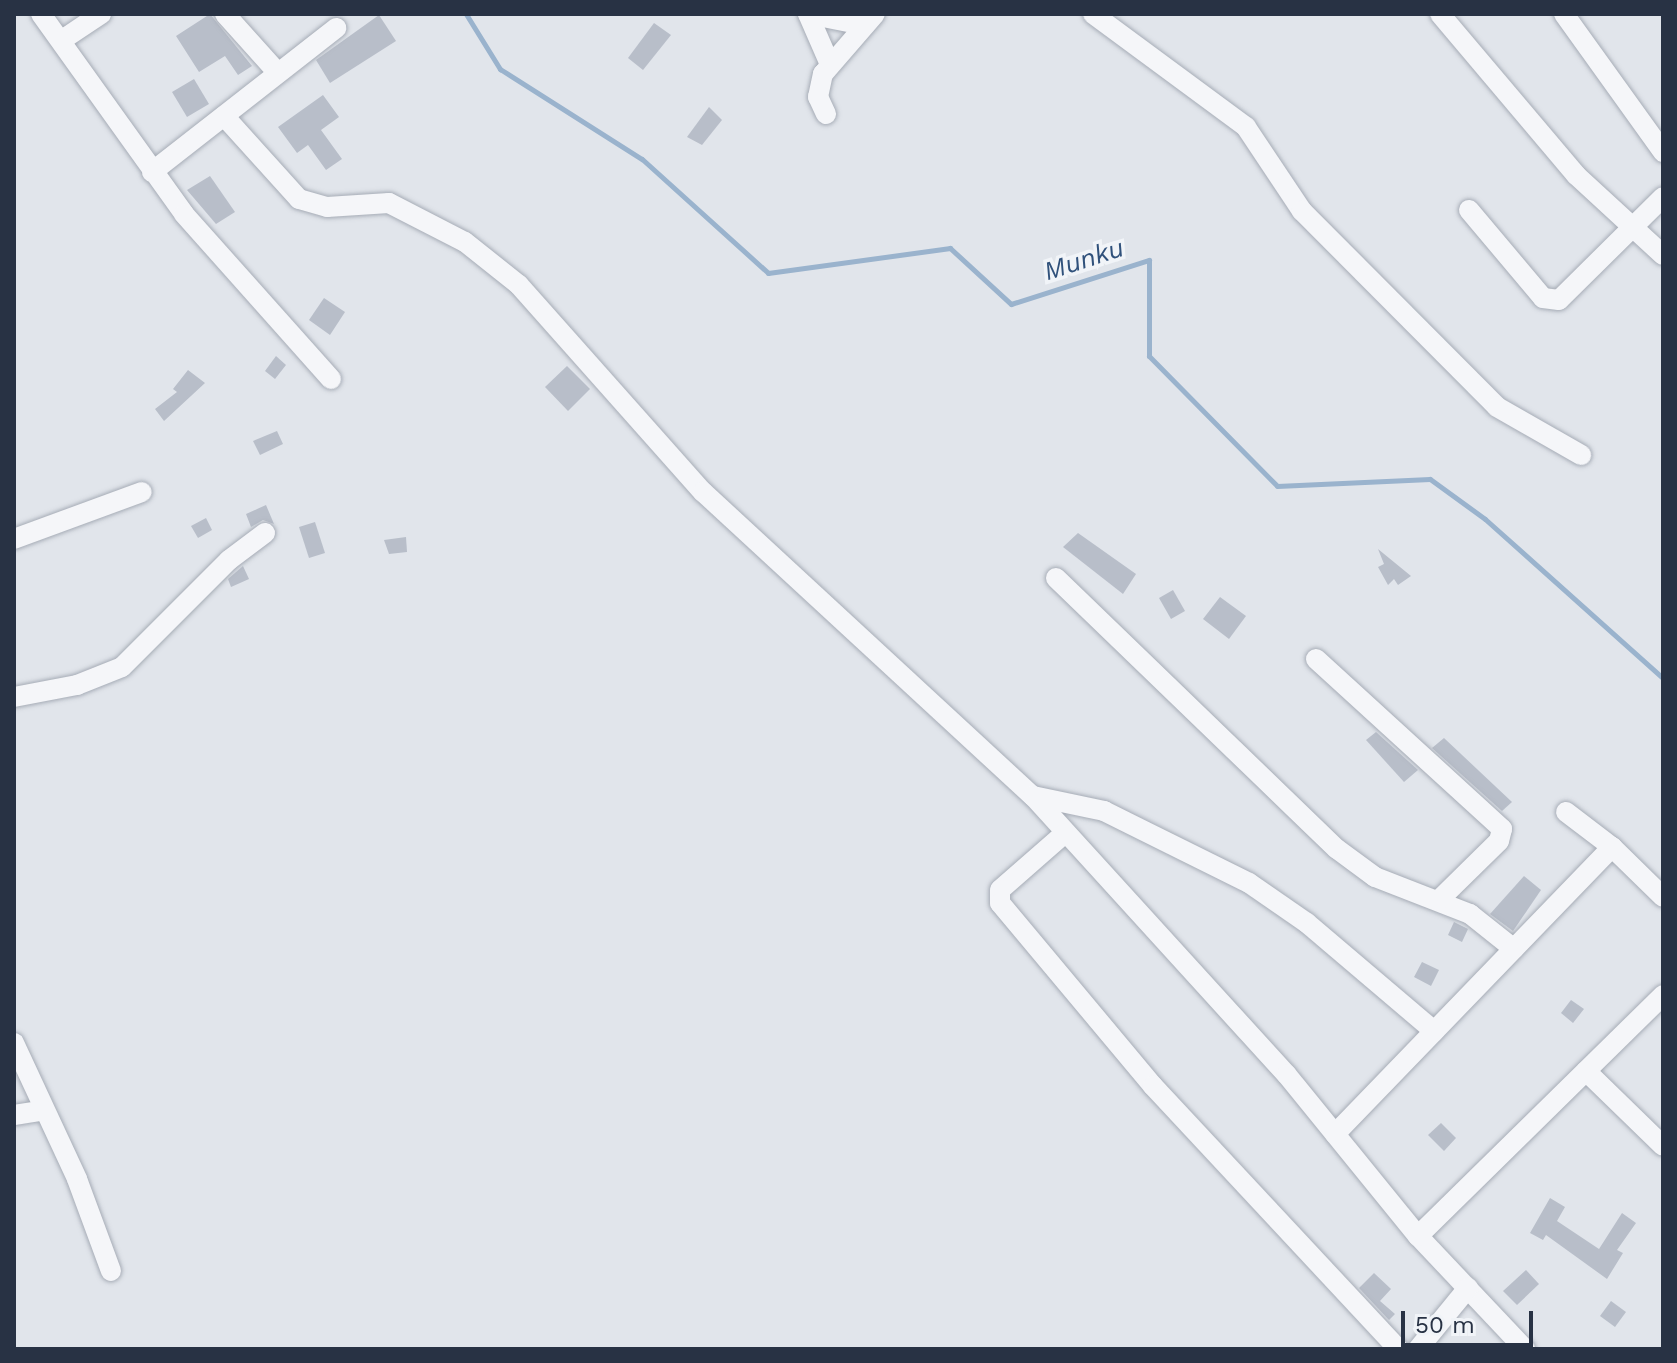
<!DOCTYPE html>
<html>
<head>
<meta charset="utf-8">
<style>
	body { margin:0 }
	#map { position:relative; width:1677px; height:1363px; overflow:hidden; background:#e1e5eb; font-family:"Work Sans",sans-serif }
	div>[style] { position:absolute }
	.stream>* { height:5px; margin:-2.5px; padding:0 2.5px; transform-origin:2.5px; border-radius:2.5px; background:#9ab3cd }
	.building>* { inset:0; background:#b8bec9 }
	.roads { filter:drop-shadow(0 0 2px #a6acb6) drop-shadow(0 0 2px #a6acb6) }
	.minor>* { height:20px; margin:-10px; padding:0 10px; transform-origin:10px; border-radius:10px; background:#f5f6f9 }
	span { translate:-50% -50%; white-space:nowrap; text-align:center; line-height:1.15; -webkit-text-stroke:7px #f1f4f8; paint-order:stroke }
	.water-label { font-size:26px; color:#30517b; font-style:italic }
	.frame { position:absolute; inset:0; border:16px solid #283244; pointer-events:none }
	.scale { position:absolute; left:1401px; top:1311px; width:132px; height:36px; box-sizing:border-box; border:4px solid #283244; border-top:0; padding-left:10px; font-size:24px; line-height:28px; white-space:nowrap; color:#283244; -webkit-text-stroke:6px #f1f4f8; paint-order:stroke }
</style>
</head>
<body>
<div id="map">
	<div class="stream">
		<i style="left:466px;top:14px;width:65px;rotate:58.3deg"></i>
		<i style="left:500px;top:69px;width:168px;rotate:32.4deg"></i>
		<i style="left:642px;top:159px;width:170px;rotate:42.1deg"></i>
		<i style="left:768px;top:273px;width:184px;rotate:-7.8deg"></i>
		<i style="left:950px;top:248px;width:83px;rotate:42.6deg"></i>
		<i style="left:1011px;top:304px;width:145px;rotate:-17.7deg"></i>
		<i style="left:1149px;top:260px;width:96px;rotate:90deg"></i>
		<i style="left:1149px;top:356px;width:182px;rotate:45.4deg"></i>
		<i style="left:1277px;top:486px;width:153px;rotate:-2.6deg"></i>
		<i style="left:1430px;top:479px;width:68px;rotate:36deg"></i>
		<i style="left:1485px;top:519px;width:239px;rotate:41.8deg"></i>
	</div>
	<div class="building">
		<i style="clip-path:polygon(210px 14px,252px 66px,238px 75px,225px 56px,199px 72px,176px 36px)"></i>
		<i style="clip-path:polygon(379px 15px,396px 41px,330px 83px,316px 60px)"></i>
		<i style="clip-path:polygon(654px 23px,671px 35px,643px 70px,628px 58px)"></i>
		<i style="clip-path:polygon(194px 79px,209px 104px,187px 117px,172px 92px)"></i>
		<i style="clip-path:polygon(323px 95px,339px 117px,321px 130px,342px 159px,326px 170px,308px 145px,297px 153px,278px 127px)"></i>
		<i style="clip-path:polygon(709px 107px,722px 120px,702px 145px,687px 137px)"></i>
		<i style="clip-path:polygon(210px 176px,235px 212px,216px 224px,187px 190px)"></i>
		<i style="clip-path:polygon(324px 298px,345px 312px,330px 335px,309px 320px)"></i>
		<i style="clip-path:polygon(276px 356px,286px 365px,275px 379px,265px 371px)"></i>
		<i style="clip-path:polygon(567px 366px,590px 389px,568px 411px,545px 387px)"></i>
		<i style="clip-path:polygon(188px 370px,205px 383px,164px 421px,155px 409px,177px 392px,173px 389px)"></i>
		<i style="clip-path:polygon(277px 431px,283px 444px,260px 455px,253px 441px)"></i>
		<i style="clip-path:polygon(266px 505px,274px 524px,263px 520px,251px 527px,246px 514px)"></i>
		<i style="clip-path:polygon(206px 518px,212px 530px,198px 538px,191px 526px)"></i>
		<i style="clip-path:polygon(315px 522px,325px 553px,309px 558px,299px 527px)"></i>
		<i style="clip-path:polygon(1078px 533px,1136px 574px,1123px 594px,1063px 547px)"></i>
		<i style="clip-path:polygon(406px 537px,407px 552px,389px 554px,384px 540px)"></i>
		<i style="clip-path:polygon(1378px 549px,1411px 576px,1398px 585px,1394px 579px,1388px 585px,1378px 567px,1384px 564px)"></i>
		<i style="clip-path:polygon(243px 566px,249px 579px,231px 587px,228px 579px)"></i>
		<i style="clip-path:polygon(1173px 590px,1185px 611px,1171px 619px,1159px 598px)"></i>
		<i style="clip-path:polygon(1220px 597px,1246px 616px,1229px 639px,1203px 619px)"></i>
		<i style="clip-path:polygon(1376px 732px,1418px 770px,1404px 782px,1366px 740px)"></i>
		<i style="clip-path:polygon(1444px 738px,1512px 802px,1502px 811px,1432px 748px)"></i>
		<i style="clip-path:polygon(1524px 876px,1541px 890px,1513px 931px,1490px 914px)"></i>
		<i style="clip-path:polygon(1454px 922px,1468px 929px,1462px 942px,1448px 935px)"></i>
		<i style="clip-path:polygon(1422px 962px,1439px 970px,1431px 986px,1414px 977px)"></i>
		<i style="clip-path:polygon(1571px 1000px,1584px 1009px,1573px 1023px,1561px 1013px)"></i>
		<i style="clip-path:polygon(1441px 1123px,1456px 1138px,1444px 1151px,1428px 1135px)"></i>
		<i style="clip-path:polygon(1550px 1198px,1565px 1207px,1557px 1221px,1599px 1249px,1622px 1213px,1636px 1223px,1617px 1250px,1623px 1253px,1607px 1279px,1546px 1235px,1543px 1240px,1530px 1233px)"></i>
		<i style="clip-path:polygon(1526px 1270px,1539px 1284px,1517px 1305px,1503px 1291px)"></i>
		<i style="clip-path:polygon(1374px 1273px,1391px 1289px,1380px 1301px,1395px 1314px,1389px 1320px,1359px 1288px)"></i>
		<i style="clip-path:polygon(1611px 1301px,1626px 1312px,1615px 1327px,1600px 1316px)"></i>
	</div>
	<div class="roads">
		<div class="minor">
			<i style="left:41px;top:14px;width:246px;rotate:54.4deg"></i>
			<i style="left:184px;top:214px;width:221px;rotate:48.3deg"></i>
			<i style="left:225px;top:14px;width:79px;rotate:48.1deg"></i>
			<i style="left:808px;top:14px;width:56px;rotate:11.3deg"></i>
			<i style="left:808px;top:14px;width:52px;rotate:66.4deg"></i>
			<i style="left:1093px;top:14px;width:190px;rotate:36.4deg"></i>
			<i style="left:1246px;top:127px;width:101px;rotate:56.3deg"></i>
			<i style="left:1302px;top:211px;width:276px;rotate:45.1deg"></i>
			<i style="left:1497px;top:407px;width:97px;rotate:29.7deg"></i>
			<i style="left:1440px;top:14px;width:211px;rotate:49.8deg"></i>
			<i style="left:1576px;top:175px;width:118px;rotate:42.6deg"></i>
			<i style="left:1564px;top:14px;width:170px;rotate:54.3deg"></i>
			<i style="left:62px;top:40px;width:47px;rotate:-33.7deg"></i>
			<i style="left:826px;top:114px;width:19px;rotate:-115deg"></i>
			<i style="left:818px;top:97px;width:24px;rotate:-78deg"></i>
			<i style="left:823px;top:74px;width:79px;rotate:-49.1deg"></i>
			<i style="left:224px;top:116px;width:112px;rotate:47.9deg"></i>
			<i style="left:299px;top:199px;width:29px;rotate:16deg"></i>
			<i style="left:327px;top:207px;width:62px;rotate:-3.7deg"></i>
			<i style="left:389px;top:203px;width:85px;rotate:27.2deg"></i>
			<i style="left:465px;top:242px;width:69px;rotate:38.5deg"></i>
			<i style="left:519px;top:285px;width:277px;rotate:48.4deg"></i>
			<i style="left:703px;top:492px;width:449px;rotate:42.7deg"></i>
			<i style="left:1033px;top:796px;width:377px;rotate:47.7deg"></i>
			<i style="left:1287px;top:1075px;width:208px;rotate:50.9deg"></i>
			<i style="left:1418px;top:1236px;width:156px;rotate:46.6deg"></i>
			<i style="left:152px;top:172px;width:234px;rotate:-38deg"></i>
			<i style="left:1469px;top:210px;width:115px;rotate:49.9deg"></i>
			<i style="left:1543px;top:298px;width:16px;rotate:7deg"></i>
			<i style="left:1559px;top:300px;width:146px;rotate:-44.7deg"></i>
			<i style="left:14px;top:539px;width:136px;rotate:-20.2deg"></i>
			<i style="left:1056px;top:578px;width:390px;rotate:44deg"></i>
			<i style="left:1337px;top:849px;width:47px;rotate:36.4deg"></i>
			<i style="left:1375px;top:877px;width:102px;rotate:21.3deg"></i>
			<i style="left:1470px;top:914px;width:56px;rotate:38.5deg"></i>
			<i style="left:1316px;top:659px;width:252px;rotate:42.4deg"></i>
			<i style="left:1502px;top:829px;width:12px;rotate:104deg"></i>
			<i style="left:1499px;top:841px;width:84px;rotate:135.5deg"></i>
			<i style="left:14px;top:697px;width:64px;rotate:-10.8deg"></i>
			<i style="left:77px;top:685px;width:48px;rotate:-21.8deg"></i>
			<i style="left:122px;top:667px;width:151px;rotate:-45deg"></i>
			<i style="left:229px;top:560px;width:45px;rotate:-36.9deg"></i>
			<i style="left:1033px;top:796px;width:73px;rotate:11.9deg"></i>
			<i style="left:1104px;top:811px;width:162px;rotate:26.4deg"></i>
			<i style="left:1249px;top:883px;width:70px;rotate:34.6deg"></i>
			<i style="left:1307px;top:923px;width:167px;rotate:40.4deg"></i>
			<i style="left:1566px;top:812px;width:58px;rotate:37.3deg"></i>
			<i style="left:1612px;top:847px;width:71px;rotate:44.4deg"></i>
			<i style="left:1065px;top:833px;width:86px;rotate:138.8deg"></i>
			<i style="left:1000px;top:890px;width:13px;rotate:90deg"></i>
			<i style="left:1000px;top:903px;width:239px;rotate:50.1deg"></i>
			<i style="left:1153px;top:1086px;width:359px;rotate:47deg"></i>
			<i style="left:14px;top:1043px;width:150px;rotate:65.1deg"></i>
			<i style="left:77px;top:1179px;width:98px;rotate:69.7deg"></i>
			<i style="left:1586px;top:1071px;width:107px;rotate:44.2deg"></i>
			<i style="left:14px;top:1115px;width:30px;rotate:-9deg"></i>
			<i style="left:1335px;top:1134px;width:399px;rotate:-46deg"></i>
			<i style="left:1418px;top:1236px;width:344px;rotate:-44.5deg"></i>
			<i style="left:1418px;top:1349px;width:79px;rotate:-50.7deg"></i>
		</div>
	</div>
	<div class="water-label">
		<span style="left:1084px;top:260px;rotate:-18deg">Munku</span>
	</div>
	<div class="frame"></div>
	<div class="scale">50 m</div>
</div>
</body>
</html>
